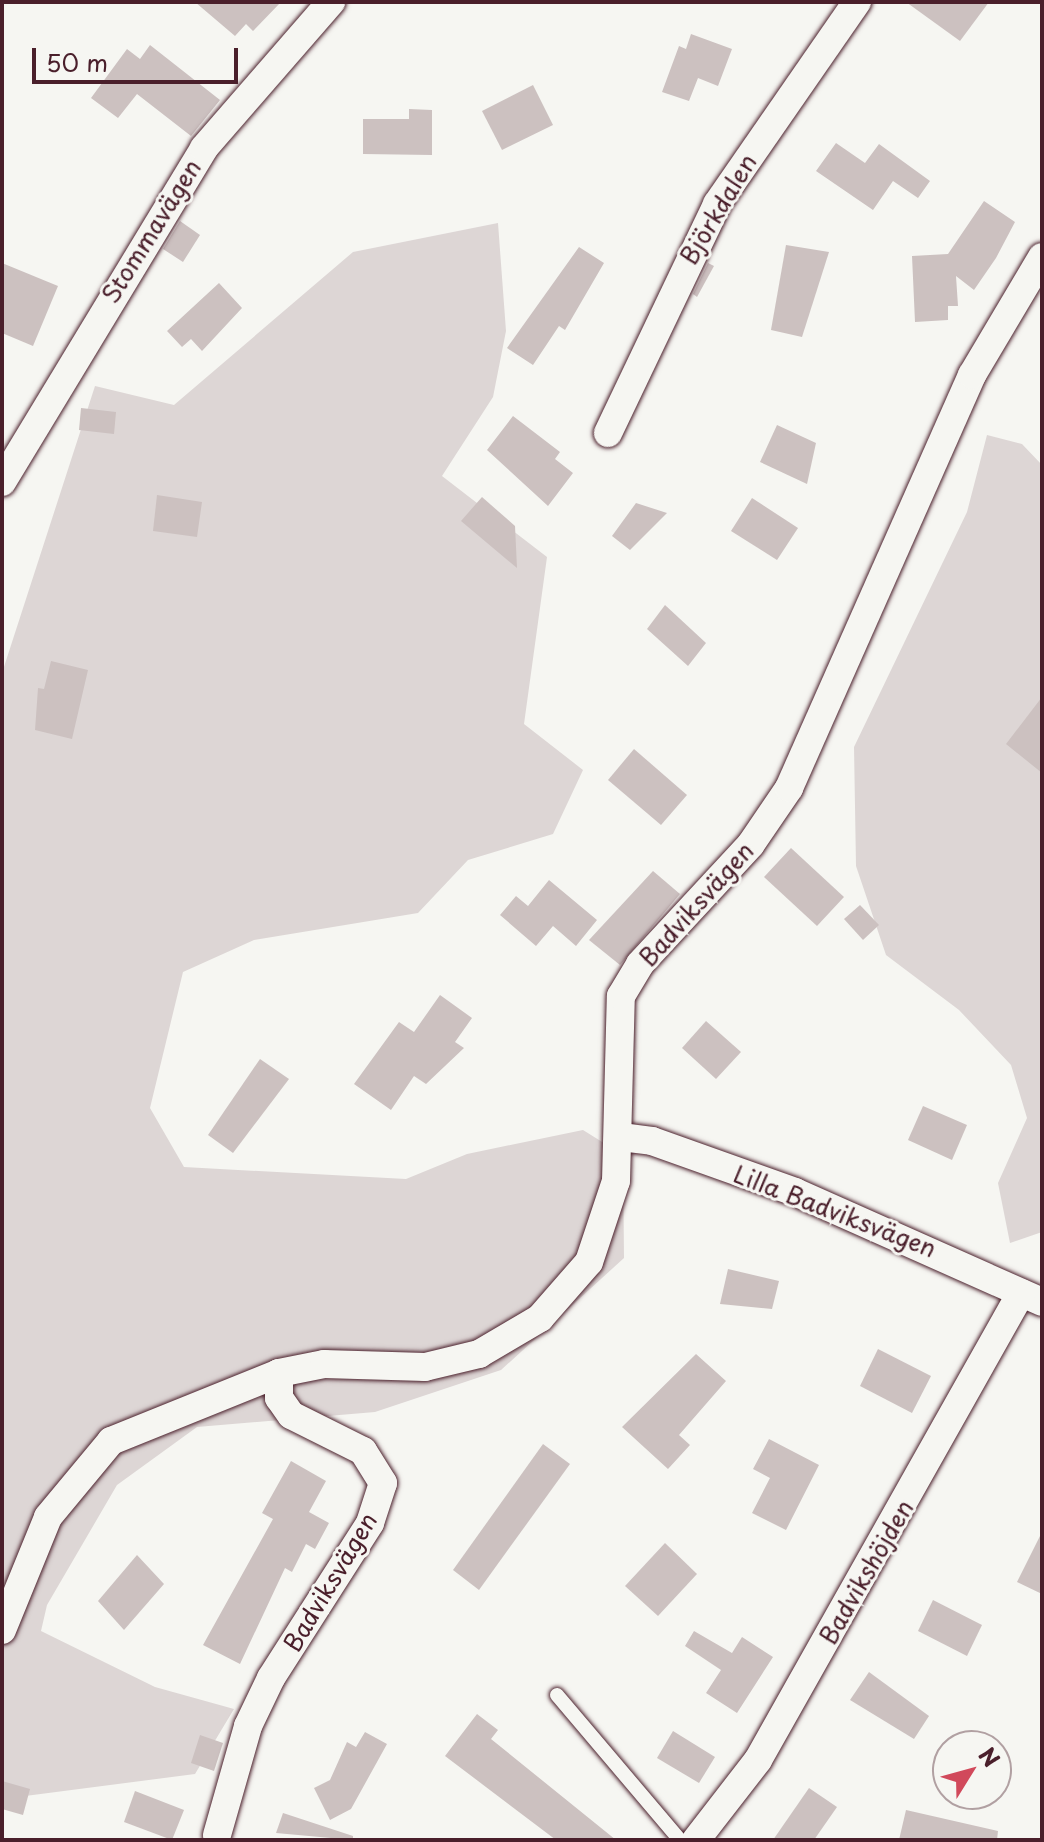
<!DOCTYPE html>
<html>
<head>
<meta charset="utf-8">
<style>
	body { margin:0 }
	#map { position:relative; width:1044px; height:1842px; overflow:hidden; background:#f6f6f2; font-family:"Playpen Sans",sans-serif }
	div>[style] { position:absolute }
	.green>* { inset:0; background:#ddd6d5 }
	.building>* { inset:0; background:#ccc1c0 }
	.roads { filter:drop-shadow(0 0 2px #4a1f2b) drop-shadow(0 0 2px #4a1f2b) }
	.lane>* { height:14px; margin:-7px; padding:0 7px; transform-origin:7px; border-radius:7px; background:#f6f6f2 }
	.street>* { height:28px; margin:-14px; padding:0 14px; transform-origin:14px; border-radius:14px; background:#f6f6f2 }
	span { translate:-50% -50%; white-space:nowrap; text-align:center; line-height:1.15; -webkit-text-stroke:6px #f6f6f2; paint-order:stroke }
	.street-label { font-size:24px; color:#4a1f2b }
	.frame { position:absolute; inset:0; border:4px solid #4a1f2b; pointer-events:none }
	.north { position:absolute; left:932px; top:1730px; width:80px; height:80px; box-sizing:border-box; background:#f6f6f2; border:2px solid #b1a0a2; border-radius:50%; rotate:53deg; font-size:22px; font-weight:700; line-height:32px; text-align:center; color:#4a1f2b }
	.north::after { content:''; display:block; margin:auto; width:28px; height:36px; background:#d1495b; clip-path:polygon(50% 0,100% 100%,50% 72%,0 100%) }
	.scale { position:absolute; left:32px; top:48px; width:206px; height:36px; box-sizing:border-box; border:4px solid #4a1f2b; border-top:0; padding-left:10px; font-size:24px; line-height:28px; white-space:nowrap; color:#4a1f2b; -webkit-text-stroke:6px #f6f6f2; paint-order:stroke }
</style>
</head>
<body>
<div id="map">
	<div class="green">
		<i style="clip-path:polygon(498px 223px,506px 331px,493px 397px,442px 476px,547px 557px,524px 724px,583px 770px,553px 834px,468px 860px,418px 913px,254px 940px,183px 972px,150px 1108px,184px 1167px,406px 1179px,467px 1154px,583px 1130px,623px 1155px,624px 1258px,501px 1370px,375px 1412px,197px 1427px,117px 1485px,47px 1605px,41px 1631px,155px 1687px,234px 1709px,195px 1774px,2px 1799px,2px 673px,95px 386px,174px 405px,353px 252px)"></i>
		<i style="clip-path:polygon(987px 435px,1022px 444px,1042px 465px,1042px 1232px,1010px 1243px,998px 1183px,1027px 1118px,1011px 1065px,959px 1010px,886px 955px,856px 866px,854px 747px,967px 512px)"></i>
	</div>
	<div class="building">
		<i style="clip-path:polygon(195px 2px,281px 2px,253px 31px,246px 24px,235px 36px)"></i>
		<i style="clip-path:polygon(906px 2px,989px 2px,960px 41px)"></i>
		<i style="clip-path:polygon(691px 34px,732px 49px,718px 86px,698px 78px,689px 101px,662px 92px,679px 46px,686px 49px)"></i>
		<i style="clip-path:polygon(150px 45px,220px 100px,191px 136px,137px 94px,118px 118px,91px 98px,127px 49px,140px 59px)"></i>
		<i style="clip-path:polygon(533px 85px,553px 125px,502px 150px,482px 111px)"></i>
		<i style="clip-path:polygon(409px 109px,432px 110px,432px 155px,363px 154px,363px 119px,409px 119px)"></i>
		<i style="clip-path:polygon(836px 143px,865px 163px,879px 144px,930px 181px,918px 198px,893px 181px,873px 210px,816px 171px)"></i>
		<i style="clip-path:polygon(984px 201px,1015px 222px,996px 258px,974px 290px,956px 276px,958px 306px,948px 306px,948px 320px,915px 322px,912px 256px,948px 254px)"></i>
		<i style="clip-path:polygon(180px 221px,200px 235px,183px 262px,163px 249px)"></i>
		<i style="clip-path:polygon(786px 245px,829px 252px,802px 337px,771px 330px)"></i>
		<i style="clip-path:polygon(579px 247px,604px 263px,565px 330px,559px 326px,533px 365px,507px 348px)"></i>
		<i style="clip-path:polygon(2px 263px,58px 286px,33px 346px,2px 333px)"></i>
		<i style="clip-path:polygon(708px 263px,714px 266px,697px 297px,693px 294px)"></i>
		<i style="clip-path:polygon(219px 283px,242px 308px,202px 351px,191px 339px,182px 347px,167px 331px)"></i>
		<i style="clip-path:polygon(81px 408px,116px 412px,114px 434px,79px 430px)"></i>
		<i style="clip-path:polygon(513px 416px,560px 452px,555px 459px,573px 473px,548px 506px,487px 450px)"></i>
		<i style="clip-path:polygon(777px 425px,816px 443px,807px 484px,760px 462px)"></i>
		<i style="clip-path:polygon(157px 495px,202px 502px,197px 537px,153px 531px)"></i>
		<i style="clip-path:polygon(482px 497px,515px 526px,517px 568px,461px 521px)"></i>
		<i style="clip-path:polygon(752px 498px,798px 528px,777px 560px,731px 531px)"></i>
		<i style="clip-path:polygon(636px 503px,667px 513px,630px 550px,612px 536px)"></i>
		<i style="clip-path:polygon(665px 605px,706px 643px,688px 666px,647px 629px)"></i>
		<i style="clip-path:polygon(51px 661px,88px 670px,72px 739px,35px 730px,38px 688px,44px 689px)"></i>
		<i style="clip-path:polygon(1042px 697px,1042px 773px,1006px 744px)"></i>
		<i style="clip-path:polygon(634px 749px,687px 795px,661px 825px,608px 780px)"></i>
		<i style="clip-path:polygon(791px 848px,844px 897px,817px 926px,764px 877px)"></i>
		<i style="clip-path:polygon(653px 871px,680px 894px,620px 965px,589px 940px)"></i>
		<i style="clip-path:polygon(549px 880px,597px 920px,576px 946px,553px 926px,536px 946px,500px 915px,516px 896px,528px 906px)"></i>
		<i style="clip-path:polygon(860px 905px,879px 925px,863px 940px,844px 919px)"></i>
		<i style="clip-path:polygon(440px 995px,472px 1018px,455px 1042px,464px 1048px,426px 1084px,414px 1076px,391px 1110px,354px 1084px,399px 1022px,414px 1032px)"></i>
		<i style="clip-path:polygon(706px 1021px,741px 1052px,716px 1079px,682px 1048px)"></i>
		<i style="clip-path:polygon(260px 1059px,289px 1079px,233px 1153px,208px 1135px)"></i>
		<i style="clip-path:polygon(923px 1106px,967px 1125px,952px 1160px,908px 1140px)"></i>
		<i style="clip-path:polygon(728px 1269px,779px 1281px,772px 1309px,720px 1304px)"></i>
		<i style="clip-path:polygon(878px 1349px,931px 1376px,912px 1413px,860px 1386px)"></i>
		<i style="clip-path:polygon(696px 1354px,726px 1381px,679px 1435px,690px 1445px,668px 1469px,622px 1427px)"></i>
		<i style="clip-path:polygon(769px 1439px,819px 1465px,786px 1530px,752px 1513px,770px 1478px,753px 1469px)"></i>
		<i style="clip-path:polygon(543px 1444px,570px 1464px,479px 1590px,453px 1570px)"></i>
		<i style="clip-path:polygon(291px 1461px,326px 1481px,309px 1512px,329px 1523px,315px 1549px,306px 1544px,292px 1572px,285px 1568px,240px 1664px,203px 1645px,273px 1519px,262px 1513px)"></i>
		<i style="clip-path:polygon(1042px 1532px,1042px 1594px,1017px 1582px)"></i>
		<i style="clip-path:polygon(665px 1543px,697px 1574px,658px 1616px,625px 1586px)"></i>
		<i style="clip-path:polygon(137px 1555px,164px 1584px,124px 1630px,98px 1601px)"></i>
		<i style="clip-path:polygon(933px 1600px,982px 1625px,967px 1656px,918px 1631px)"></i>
		<i style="clip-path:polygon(694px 1631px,732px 1653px,742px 1637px,773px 1657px,737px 1713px,706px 1693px,721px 1670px,685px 1646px)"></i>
		<i style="clip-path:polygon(869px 1672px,929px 1716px,914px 1739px,850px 1700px)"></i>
		<i style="clip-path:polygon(477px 1714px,498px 1730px,491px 1739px,616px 1840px,556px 1840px,445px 1756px)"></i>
		<i style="clip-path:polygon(673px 1731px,715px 1757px,699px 1783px,657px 1758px)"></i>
		<i style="clip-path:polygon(365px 1732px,387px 1744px,351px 1809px,330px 1820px,314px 1788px,330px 1780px,347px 1742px,356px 1747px)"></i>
		<i style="clip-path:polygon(200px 1735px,223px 1743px,214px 1771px,191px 1763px)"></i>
		<i style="clip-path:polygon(2px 1781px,30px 1789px,23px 1815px,2px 1809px)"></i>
		<i style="clip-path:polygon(809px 1788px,837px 1807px,814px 1840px,773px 1840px)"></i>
		<i style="clip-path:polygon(135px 1791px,184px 1810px,172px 1840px,124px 1822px)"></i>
		<i style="clip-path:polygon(906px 1810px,998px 1831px,997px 1840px,899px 1840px)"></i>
		<i style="clip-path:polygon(283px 1813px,353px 1836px,353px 1840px,276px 1833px)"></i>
	</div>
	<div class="roads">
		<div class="lane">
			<i style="left:557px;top:1695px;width:190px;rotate:49.7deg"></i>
		</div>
		<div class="street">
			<i style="left:608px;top:433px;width:254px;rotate:-64.5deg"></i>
			<i style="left:717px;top:204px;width:246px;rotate:-55.3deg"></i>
			<i style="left:2px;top:482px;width:390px;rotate:-58.8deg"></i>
			<i style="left:204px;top:148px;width:194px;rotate:-49deg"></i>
			<i style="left:621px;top:1137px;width:31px;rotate:7deg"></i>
			<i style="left:652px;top:1141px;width:152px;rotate:19.6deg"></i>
			<i style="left:795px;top:1192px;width:270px;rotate:24deg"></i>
			<i style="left:2px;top:1630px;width:122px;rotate:-67.8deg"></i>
			<i style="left:48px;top:1517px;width:99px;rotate:-50.3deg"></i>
			<i style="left:111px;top:1441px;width:181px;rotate:-22deg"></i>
			<i style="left:279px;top:1373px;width:46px;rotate:-11.3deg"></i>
			<i style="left:324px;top:1364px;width:101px;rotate:1.7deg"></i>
			<i style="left:425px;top:1367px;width:56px;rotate:-13.5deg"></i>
			<i style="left:479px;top:1354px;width:71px;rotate:-30.5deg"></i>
			<i style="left:540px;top:1318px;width:74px;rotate:-48.8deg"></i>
			<i style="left:589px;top:1262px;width:85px;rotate:-71.6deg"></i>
			<i style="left:616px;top:1181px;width:185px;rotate:-88.5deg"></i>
			<i style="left:621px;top:996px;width:37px;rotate:-59deg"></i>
			<i style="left:640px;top:964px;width:163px;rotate:-47.2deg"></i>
			<i style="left:751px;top:844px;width:68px;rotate:-55.8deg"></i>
			<i style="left:789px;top:788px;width:452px;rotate:-66.1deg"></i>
			<i style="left:972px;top:375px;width:137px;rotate:-59.3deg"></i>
			<i style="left:217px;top:1835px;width:113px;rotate:-74.1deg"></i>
			<i style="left:248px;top:1726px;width:53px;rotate:-64.4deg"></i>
			<i style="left:271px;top:1678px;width:184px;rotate:-57.4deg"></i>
			<i style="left:370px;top:1523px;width:42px;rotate:-72deg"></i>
			<i style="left:383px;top:1483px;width:38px;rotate:-122deg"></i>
			<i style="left:363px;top:1451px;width:80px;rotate:-153.4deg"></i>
			<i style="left:291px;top:1415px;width:21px;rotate:-125deg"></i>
			<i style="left:279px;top:1398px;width:25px;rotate:-90deg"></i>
			<i style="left:696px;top:1840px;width:101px;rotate:-52.2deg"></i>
			<i style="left:758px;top:1760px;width:536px;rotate:-60.61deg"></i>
		</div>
	</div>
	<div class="street-label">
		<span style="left:718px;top:209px;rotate:-59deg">Björkdalen</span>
		<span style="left:151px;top:231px;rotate:-58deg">Stommavägen</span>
		<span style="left:696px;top:904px;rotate:-48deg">Badviksvägen</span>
		<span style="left:835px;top:1211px;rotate:21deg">Lilla Badviksvägen</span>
		<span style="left:866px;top:1572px;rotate:-60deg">Badvikshöjden</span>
		<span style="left:330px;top:1582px;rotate:-59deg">Badviksvägen</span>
	</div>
	<div class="frame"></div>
	<div class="north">N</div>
	<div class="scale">50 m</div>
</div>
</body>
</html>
